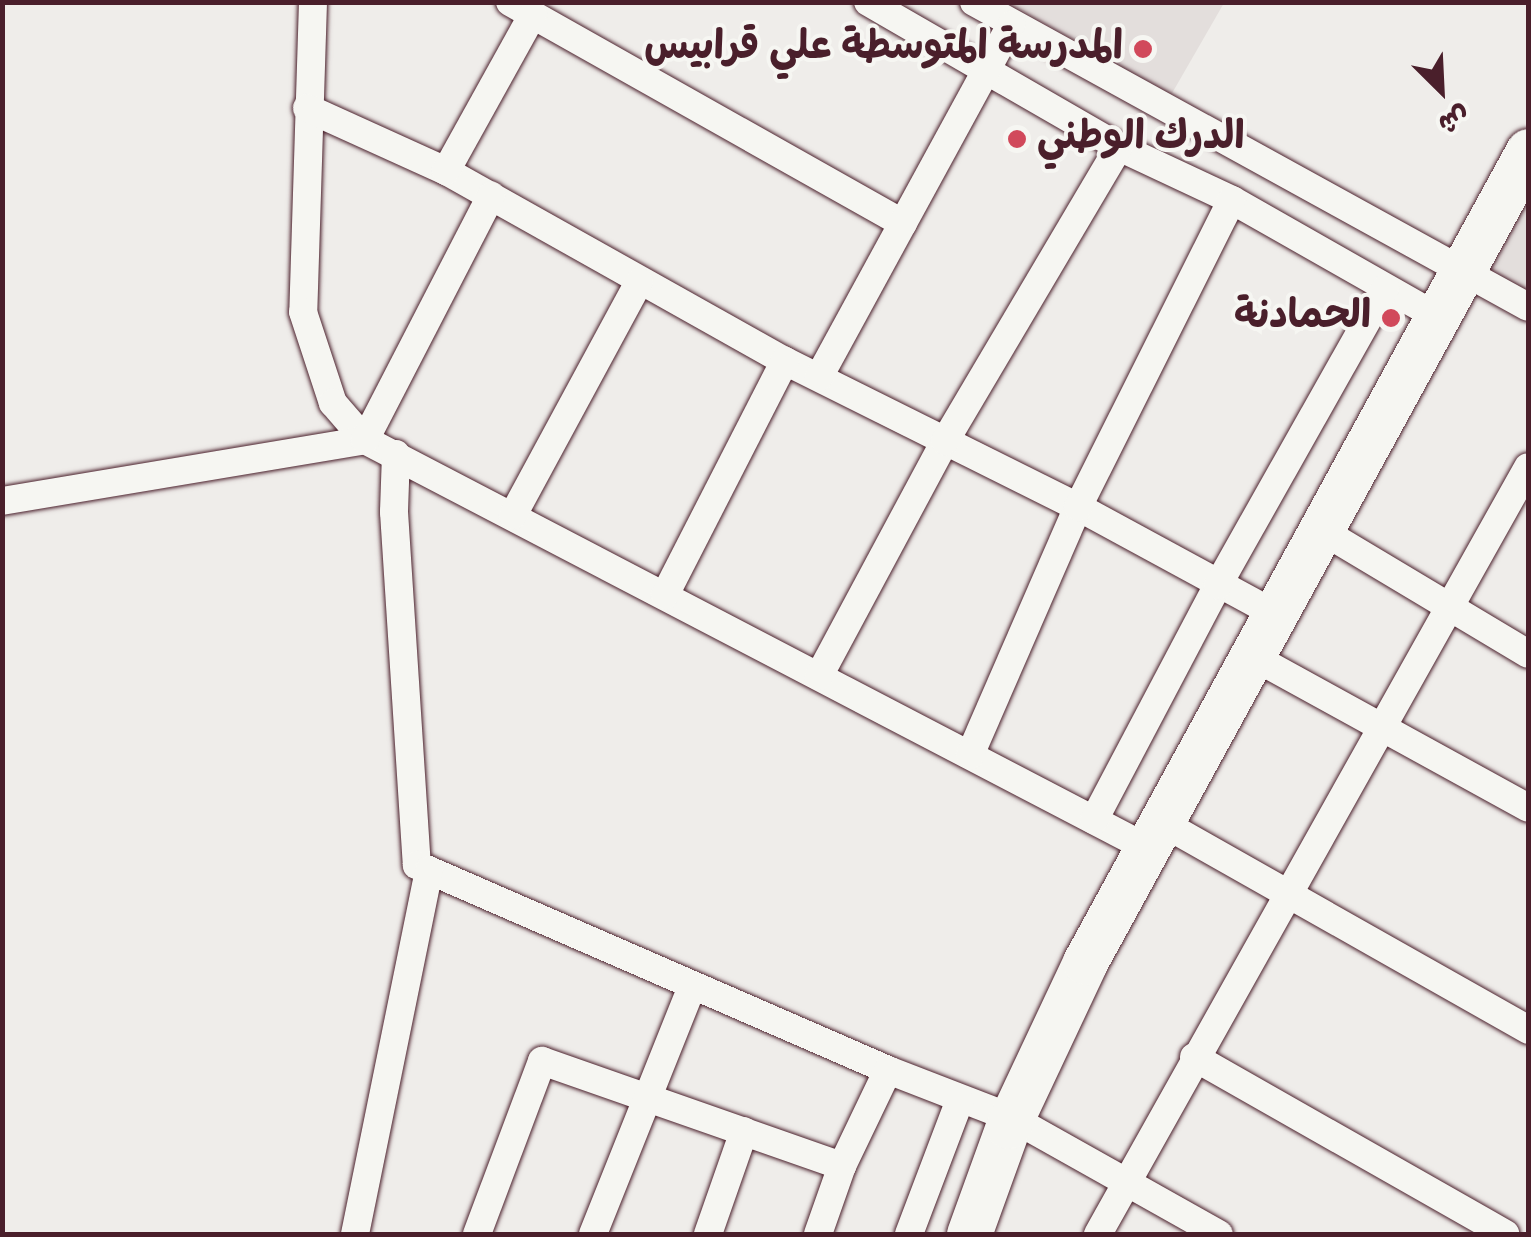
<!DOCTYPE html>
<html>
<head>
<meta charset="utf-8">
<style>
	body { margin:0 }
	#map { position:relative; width:1531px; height:1237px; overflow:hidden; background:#efedea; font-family:"Indie Flower","Playpen Sans Arabic",sans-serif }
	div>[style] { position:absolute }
	.built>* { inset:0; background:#e3dedc }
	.roads { filter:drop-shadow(0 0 2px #4a1f2b) drop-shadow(0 0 2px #4a1f2b) }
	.street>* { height:28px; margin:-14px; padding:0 14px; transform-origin:14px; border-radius:14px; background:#f6f6f2 }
	.primary>* { height:45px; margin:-22.5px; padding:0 22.5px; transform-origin:22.5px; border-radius:22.5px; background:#f6f6f2 }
	.dots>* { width:28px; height:28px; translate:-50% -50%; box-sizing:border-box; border:5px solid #f6f6f2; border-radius:50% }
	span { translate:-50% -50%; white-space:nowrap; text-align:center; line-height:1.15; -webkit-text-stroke:8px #f6f6f2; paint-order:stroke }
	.poi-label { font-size:40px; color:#4a1f2b; font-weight:700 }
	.right { translate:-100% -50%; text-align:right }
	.left { translate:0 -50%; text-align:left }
	.frame { position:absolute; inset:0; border:5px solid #4a1f2b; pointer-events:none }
	.north { position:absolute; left:1391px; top:40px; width:100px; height:100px; -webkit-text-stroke:8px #f6f6f2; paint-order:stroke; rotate:156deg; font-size:28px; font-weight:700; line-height:40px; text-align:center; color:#4a1f2b }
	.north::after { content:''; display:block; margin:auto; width:35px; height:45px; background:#4a1f2b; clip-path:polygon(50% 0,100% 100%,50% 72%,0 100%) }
</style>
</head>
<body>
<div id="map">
	<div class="built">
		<i style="clip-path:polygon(1009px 3px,1224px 3px,1171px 95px)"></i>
		<i style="clip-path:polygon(1528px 186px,1528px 299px,1481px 273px)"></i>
	</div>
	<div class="roads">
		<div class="street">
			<i style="left:313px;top:2px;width:310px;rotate:91.8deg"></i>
			<i style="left:303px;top:312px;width:96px;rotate:71.8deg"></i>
			<i style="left:333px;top:403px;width:49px;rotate:49.1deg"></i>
			<i style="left:365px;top:440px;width:882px;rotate:27.55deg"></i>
			<i style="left:510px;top:2px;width:451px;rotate:29.4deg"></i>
			<i style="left:868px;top:2px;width:290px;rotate:30deg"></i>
			<i style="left:1119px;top:147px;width:125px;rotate:25.1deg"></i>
			<i style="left:1232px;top:200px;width:237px;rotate:29.6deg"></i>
			<i style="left:974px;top:2px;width:632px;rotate:28.83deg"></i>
			<i style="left:307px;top:108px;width:153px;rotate:24.4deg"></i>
			<i style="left:446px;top:171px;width:389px;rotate:29.3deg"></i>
			<i style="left:785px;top:361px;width:327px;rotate:26.5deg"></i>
			<i style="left:1078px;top:507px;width:224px;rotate:28.5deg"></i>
			<i style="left:446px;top:171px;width:179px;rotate:-61deg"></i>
			<i style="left:819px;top:377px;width:401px;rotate:-61.4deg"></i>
			<i style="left:396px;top:454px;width:58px;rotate:92deg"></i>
			<i style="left:394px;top:512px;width:354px;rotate:86.3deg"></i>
			<i style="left:417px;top:865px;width:514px;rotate:23.52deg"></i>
			<i style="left:888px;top:1070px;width:133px;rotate:21.2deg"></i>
			<i style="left:1012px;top:1118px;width:237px;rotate:29.3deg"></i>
			<i style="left:2px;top:501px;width:368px;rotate:-9.5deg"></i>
			<i style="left:365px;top:440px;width:275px;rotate:-62.7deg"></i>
			<i style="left:513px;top:515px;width:265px;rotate:-61.6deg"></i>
			<i style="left:1321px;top:530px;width:241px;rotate:30.9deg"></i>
			<i style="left:665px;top:595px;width:263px;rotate:-62.9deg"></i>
			<i style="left:1252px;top:656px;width:315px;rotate:28.8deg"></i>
			<i style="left:819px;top:676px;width:267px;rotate:-61.8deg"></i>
			<i style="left:945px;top:441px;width:342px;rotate:-59.4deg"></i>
			<i style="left:970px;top:755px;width:270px;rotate:-66.5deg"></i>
			<i style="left:1078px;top:507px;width:343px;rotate:-63.4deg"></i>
			<i style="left:1094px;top:820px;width:266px;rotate:-62.2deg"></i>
			<i style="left:1218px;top:585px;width:340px;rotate:-60.6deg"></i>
			<i style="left:1161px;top:822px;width:422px;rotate:29.5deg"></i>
			<i style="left:1194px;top:1057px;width:358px;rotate:29.6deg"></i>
			<i style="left:355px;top:1234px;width:371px;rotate:-78.5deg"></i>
			<i style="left:477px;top:1234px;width:185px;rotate:-69.4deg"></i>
			<i style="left:542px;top:1061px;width:318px;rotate:19.3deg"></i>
			<i style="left:842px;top:1166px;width:106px;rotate:-64.4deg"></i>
			<i style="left:593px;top:1234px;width:266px;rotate:-68.2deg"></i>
			<i style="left:708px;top:1234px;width:109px;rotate:-70.7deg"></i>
			<i style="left:818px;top:1234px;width:72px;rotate:-70.6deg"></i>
			<i style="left:909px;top:1234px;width:143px;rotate:-69.2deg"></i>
			<i style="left:1098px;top:1234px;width:879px;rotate:-60.72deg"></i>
		</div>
		<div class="primary">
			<i style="left:969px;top:1234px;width:115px;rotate:-70.1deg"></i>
			<i style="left:1008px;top:1126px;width:181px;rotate:-64.8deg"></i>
			<i style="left:1085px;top:962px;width:924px;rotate:-61.35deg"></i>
		</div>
	</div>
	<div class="dots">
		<i style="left:1143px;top:49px;background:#d1495b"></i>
		<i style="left:1017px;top:139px;background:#d1495b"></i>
		<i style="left:1391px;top:318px;background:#d1495b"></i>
	</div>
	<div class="poi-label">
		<span class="right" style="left:1123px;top:49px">المدرسة المتوسطة علي قرابيس</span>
		<span class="left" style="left:1037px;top:139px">الدرك الوطني</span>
		<span class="right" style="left:1371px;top:318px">الحمادنة</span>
	</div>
	<div class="frame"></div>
	<div class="north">ش</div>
</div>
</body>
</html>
